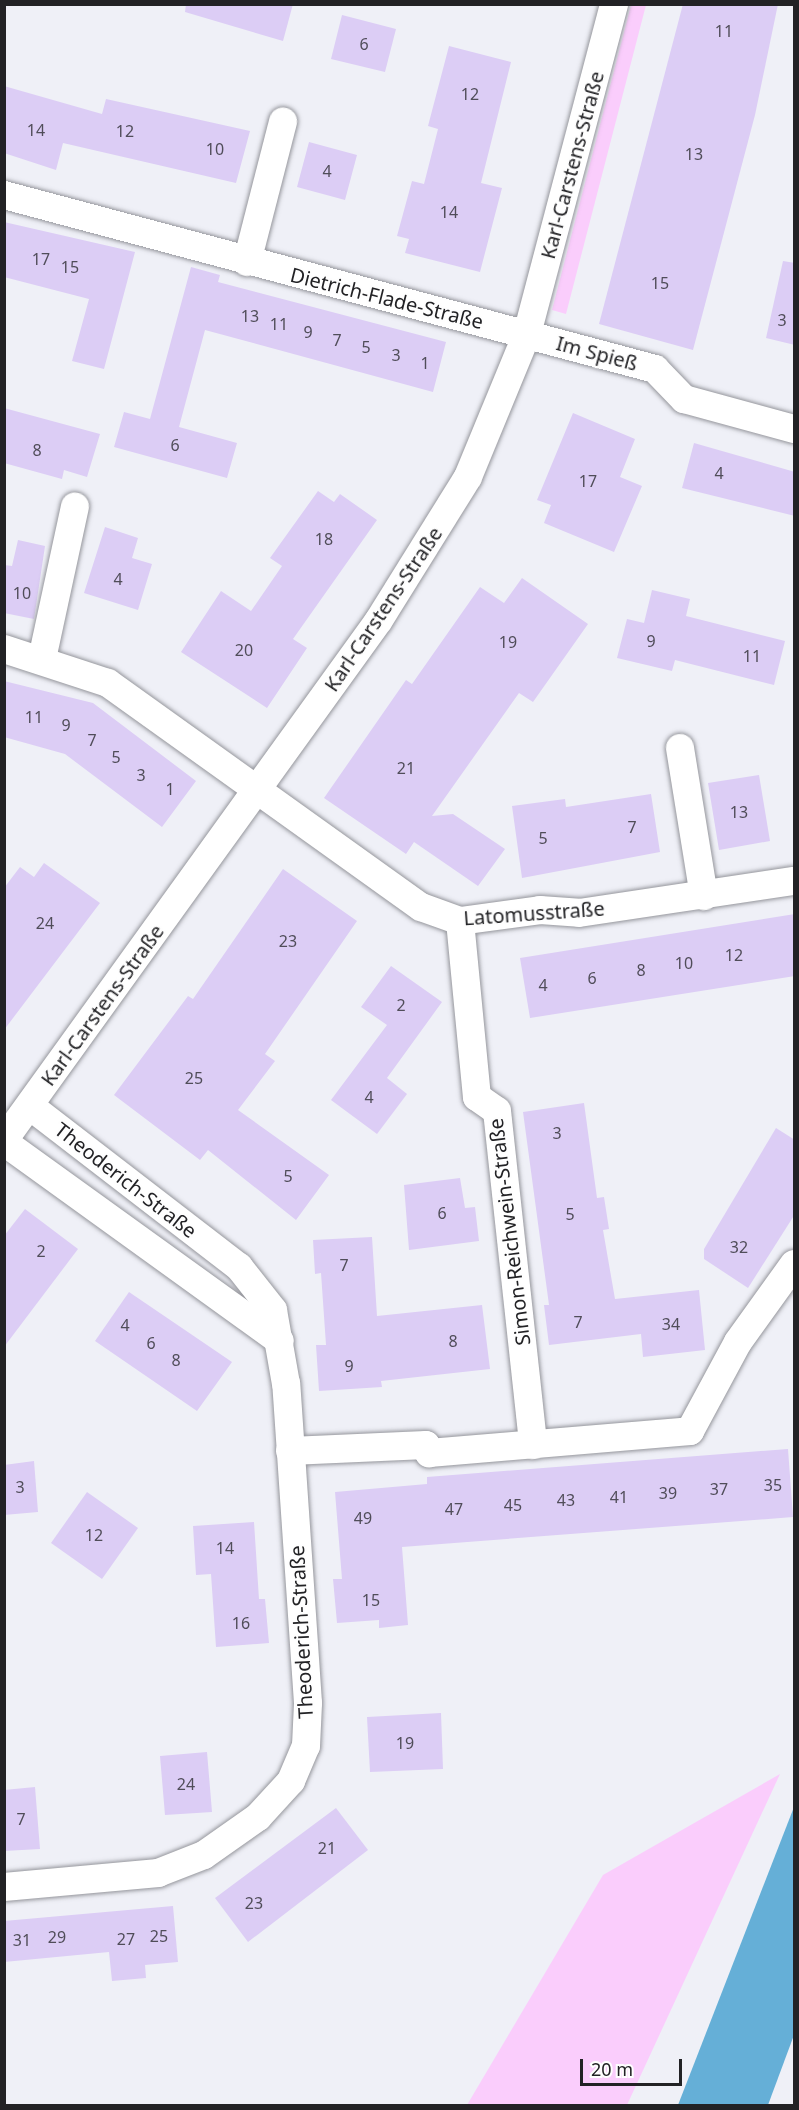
<!DOCTYPE html>
<html>
<head>
<meta charset="utf-8">
<style>
	body { margin:0 }
	#map { position:relative; width:799px; height:2110px; overflow:hidden; background:#eff0f7; font-family:"Noto Sans",sans-serif }
	div>[style] { position:absolute }
	.green>* { inset:0; background:#facdfc }
	.water>* { inset:0; background:#65afd7 }
	.building>* { inset:0; background:#dccdf5 }
	.roads { filter:drop-shadow(0 0 2px #95969c) drop-shadow(0 0 2px #95969c) }
	.street>* { height:28px; margin:-14px; padding:0 14px; transform-origin:14px; border-radius:14px; background:#fff }
	span { translate:-50% -50%; white-space:nowrap; text-align:center; line-height:1.15; -webkit-text-stroke:4.5px #fefefe; paint-order:stroke }
	.number-label { font-size:16px; color:#504d59 }
	.number-label span { -webkit-text-stroke-width:0 }
	.street-label { font-size:20px; color:#222225 }
	.frame { position:absolute; inset:0; border:6px solid #222225; pointer-events:none }
	.scale { position:absolute; left:580px; top:2059px; width:102px; height:27px; box-sizing:border-box; border:3px solid #222225; border-top:0; padding-left:8px; font-size:18px; line-height:21px; white-space:nowrap; color:#222225; -webkit-text-stroke:4px #fefefe; paint-order:stroke }
</style>
</head>
<body>
<div id="map">
	<div class="green">
		<i style="clip-path:polygon(631px 5px,646px 5px,566px 314px,552px 310px)"></i>
		<i style="clip-path:polygon(780px 1774px,627px 2105px,467px 2105px,603px 1875px)"></i>
	</div>
	<div class="water">
		<i style="clip-path:polygon(794px 1807px,794px 2035px,768px 2105px,678px 2105px)"></i>
	</div>
	<div class="building">
		<i style="clip-path:polygon(186px 4px,293px 4px,283px 41px,185px 12px)"></i>
		<i style="clip-path:polygon(683px 4px,778px 4px,755px 115px,693px 350px,599px 324px)"></i>
		<i style="clip-path:polygon(342px 15px,396px 29px,385px 72px,331px 59px)"></i>
		<i style="clip-path:polygon(449px 46px,511px 62px,481px 183px,502px 188px,480px 272px,405px 253px,409px 239px,397px 236px,412px 181px,424px 184px,438px 129px,428px 126px)"></i>
		<i style="clip-path:polygon(4px 86px,102px 114px,106px 99px,250px 131px,236px 183px,63px 143px,56px 170px,4px 153px)"></i>
		<i style="clip-path:polygon(309px 142px,357px 155px,345px 200px,297px 187px)"></i>
		<i style="clip-path:polygon(4px 222px,135px 252px,104px 369px,72px 361px,89px 299px,4px 277px)"></i>
		<i style="clip-path:polygon(783px 261px,795px 263px,795px 345px,766px 338px)"></i>
		<i style="clip-path:polygon(191px 267px,220px 275px,218px 282px,446px 342px,433px 392px,205px 330px,179px 427px,237px 443px,227px 478px,114px 447px,124px 412px,150px 419px)"></i>
		<i style="clip-path:polygon(4px 408px,100px 434px,87px 477px,64px 470px,62px 479px,4px 463px)"></i>
		<i style="clip-path:polygon(573px 413px,635px 439px,620px 477px,642px 486px,614px 552px,544px 523px,551px 505px,537px 500px)"></i>
		<i style="clip-path:polygon(694px 443px,795px 472px,795px 516px,682px 488px)"></i>
		<i style="clip-path:polygon(318px 491px,334px 502px,340px 494px,377px 520px,293px 639px,307px 648px,267px 708px,181px 652px,221px 591px,251px 611px,282px 566px,270px 558px)"></i>
		<i style="clip-path:polygon(105px 527px,138px 538px,132px 558px,152px 564px,138px 610px,84px 593px)"></i>
		<i style="clip-path:polygon(18px 540px,45px 546px,34px 619px,4px 613px,4px 565px,12px 566px)"></i>
		<i style="clip-path:polygon(522px 578px,588px 624px,533px 702px,519px 693px,432px 816px,453px 814px,505px 849px,478px 886px,414px 842px,406px 854px,324px 798px,406px 680px,412px 684px,480px 587px,504px 603px)"></i>
		<i style="clip-path:polygon(652px 590px,690px 599px,686px 616px,785px 641px,774px 685px,675px 660px,672px 671px,617px 658px,627px 619px,644px 623px)"></i>
		<i style="clip-path:polygon(4px 681px,93px 703px,196px 781px,162px 827px,65px 754px,4px 737px)"></i>
		<i style="clip-path:polygon(759px 775px,770px 841px,719px 850px,708px 783px)"></i>
		<i style="clip-path:polygon(651px 794px,660px 852px,522px 878px,512px 806px,565px 799px,566px 807px)"></i>
		<i style="clip-path:polygon(44px 863px,100px 903px,4px 1030px,4px 888px,20px 867px,34px 877px)"></i>
		<i style="clip-path:polygon(283px 869px,357px 921px,265px 1054px,275px 1061px,238px 1110px,329px 1175px,296px 1220px,208px 1150px,200px 1160px,114px 1095px,188px 996px,193px 999px)"></i>
		<i style="clip-path:polygon(795px 914px,795px 976px,530px 1018px,520px 958px)"></i>
		<i style="clip-path:polygon(391px 966px,442px 1002px,387px 1078px,407px 1094px,377px 1134px,331px 1100px,387px 1025px,361px 1007px)"></i>
		<i style="clip-path:polygon(584px 1103px,597px 1198px,604px 1197px,609px 1229px,603px 1230px,615px 1299px,699px 1290px,705px 1350px,643px 1357px,641px 1334px,549px 1345px,544px 1305px,549px 1305px,523px 1112px)"></i>
		<i style="clip-path:polygon(776px 1128px,795px 1140px,795px 1214px,748px 1288px,704px 1259px,704px 1249px)"></i>
		<i style="clip-path:polygon(460px 1178px,465px 1208px,475px 1207px,479px 1241px,409px 1250px,404px 1185px)"></i>
		<i style="clip-path:polygon(25px 1209px,78px 1249px,4px 1347px,4px 1236px)"></i>
		<i style="clip-path:polygon(372px 1237px,377px 1316px,482px 1305px,490px 1369px,381px 1381px,382px 1387px,319px 1391px,316px 1345px,326px 1345px,321px 1273px,315px 1274px,313px 1240px)"></i>
		<i style="clip-path:polygon(129px 1292px,232px 1362px,197px 1411px,95px 1341px)"></i>
		<i style="clip-path:polygon(788px 1449px,793px 1517px,402px 1547px,408px 1625px,379px 1628px,379px 1620px,337px 1623px,333px 1579px,342px 1579px,335px 1492px,427px 1484px,427px 1477px)"></i>
		<i style="clip-path:polygon(34px 1461px,38px 1512px,4px 1515px,4px 1465px)"></i>
		<i style="clip-path:polygon(87px 1492px,138px 1528px,102px 1579px,51px 1543px)"></i>
		<i style="clip-path:polygon(254px 1522px,259px 1599px,265px 1599px,269px 1643px,216px 1647px,211px 1574px,196px 1575px,193px 1526px)"></i>
		<i style="clip-path:polygon(441px 1713px,443px 1769px,370px 1772px,367px 1717px)"></i>
		<i style="clip-path:polygon(207px 1752px,212px 1812px,165px 1815px,160px 1756px)"></i>
		<i style="clip-path:polygon(35px 1787px,40px 1849px,4px 1851px,4px 1790px)"></i>
		<i style="clip-path:polygon(336px 1808px,368px 1850px,248px 1942px,215px 1898px)"></i>
		<i style="clip-path:polygon(173px 1906px,178px 1962px,145px 1965px,146px 1978px,112px 1981px,109px 1952px,4px 1962px,4px 1921px)"></i>
	</div>
	<div class="roads">
		<div class="street">
			<i style="left:4px;top:195px;width:674px;rotate:14.96deg"></i>
			<i style="left:655px;top:369px;width:42px;rotate:46deg"></i>
			<i style="left:684px;top:399px;width:114px;rotate:15.3deg"></i>
			<i style="left:247px;top:262px;width:145px;rotate:-75.6deg"></i>
			<i style="left:4px;top:649px;width:109px;rotate:18.1deg"></i>
			<i style="left:108px;top:683px;width:385px;rotate:35.6deg"></i>
			<i style="left:421px;top:907px;width:41px;rotate:19.7deg"></i>
			<i style="left:460px;top:921px;width:81px;rotate:-7.8deg"></i>
			<i style="left:540px;top:910px;width:39px;rotate:4deg"></i>
			<i style="left:579px;top:913px;width:217px;rotate:-8.5deg"></i>
			<i style="left:42px;top:659px;width:156px;rotate:-77.8deg"></i>
			<i style="left:680px;top:748px;width:150px;rotate:80.8deg"></i>
			<i style="left:460px;top:921px;width:177px;rotate:84.5deg"></i>
			<i style="left:477px;top:1097px;width:24px;rotate:35deg"></i>
			<i style="left:497px;top:1111px;width:336px;rotate:83.8deg"></i>
			<i style="left:4px;top:1140px;width:641px;rotate:-54.2deg"></i>
			<i style="left:379px;top:620px;width:168px;rotate:-58.1deg"></i>
			<i style="left:468px;top:477px;width:155px;rotate:-67.6deg"></i>
			<i style="left:527px;top:334px;width:341px;rotate:-75.2deg"></i>
			<i style="left:4px;top:1142px;width:340px;rotate:35.8deg"></i>
			<i style="left:290px;top:1451px;width:136px;rotate:-2.5deg"></i>
			<i style="left:426px;top:1445px;width:9px;rotate:69deg"></i>
			<i style="left:429px;top:1453px;width:262px;rotate:-4.8deg"></i>
			<i style="left:690px;top:1431px;width:101px;rotate:-61.7deg"></i>
			<i style="left:738px;top:1342px;width:96px;rotate:-54.3deg"></i>
			<i style="left:4px;top:1887px;width:155px;rotate:-5.2deg"></i>
			<i style="left:158px;top:1873px;width:49px;rotate:-21.4deg"></i>
			<i style="left:204px;top:1855px;width:66px;rotate:-35.1deg"></i>
			<i style="left:258px;top:1817px;width:49px;rotate:-47.5deg"></i>
			<i style="left:291px;top:1781px;width:38px;rotate:-67deg"></i>
			<i style="left:306px;top:1746px;width:43px;rotate:-87.3deg"></i>
			<i style="left:308px;top:1703px;width:320px;rotate:-93.9deg"></i>
			<i style="left:286px;top:1384px;width:75px;rotate:-100deg"></i>
			<i style="left:273px;top:1310px;width:55px;rotate:-128.3deg"></i>
			<i style="left:239px;top:1267px;width:264px;rotate:-142.4deg"></i>
		</div>
	</div>
	<div class="number-label">
		<span style="left:724px;top:31px">11</span>
		<span style="left:364px;top:44px">6</span>
		<span style="left:470px;top:94px">12</span>
		<span style="left:36px;top:130px">14</span>
		<span style="left:125px;top:131px">12</span>
		<span style="left:215px;top:149px">10</span>
		<span style="left:694px;top:154px">13</span>
		<span style="left:327px;top:171px">4</span>
		<span style="left:449px;top:212px">14</span>
		<span style="left:41px;top:259px">17</span>
		<span style="left:70px;top:267px">15</span>
		<span style="left:660px;top:283px">15</span>
		<span style="left:250px;top:316px">13</span>
		<span style="left:782px;top:320px">3</span>
		<span style="left:279px;top:324px">11</span>
		<span style="left:308px;top:332px">9</span>
		<span style="left:337px;top:340px">7</span>
		<span style="left:366px;top:347px">5</span>
		<span style="left:396px;top:355px">3</span>
		<span style="left:425px;top:363px">1</span>
		<span style="left:175px;top:445px">6</span>
		<span style="left:37px;top:450px">8</span>
		<span style="left:719px;top:473px">4</span>
		<span style="left:588px;top:481px">17</span>
		<span style="left:324px;top:539px">18</span>
		<span style="left:118px;top:579px">4</span>
		<span style="left:22px;top:593px">10</span>
		<span style="left:651px;top:641px">9</span>
		<span style="left:508px;top:642px">19</span>
		<span style="left:244px;top:650px">20</span>
		<span style="left:752px;top:656px">11</span>
		<span style="left:34px;top:717px">11</span>
		<span style="left:66px;top:725px">9</span>
		<span style="left:92px;top:740px">7</span>
		<span style="left:116px;top:757px">5</span>
		<span style="left:406px;top:768px">21</span>
		<span style="left:141px;top:775px">3</span>
		<span style="left:170px;top:789px">1</span>
		<span style="left:739px;top:812px">13</span>
		<span style="left:632px;top:827px">7</span>
		<span style="left:543px;top:838px">5</span>
		<span style="left:45px;top:923px">24</span>
		<span style="left:288px;top:941px">23</span>
		<span style="left:734px;top:955px">12</span>
		<span style="left:684px;top:963px">10</span>
		<span style="left:641px;top:970px">8</span>
		<span style="left:592px;top:978px">6</span>
		<span style="left:543px;top:985px">4</span>
		<span style="left:401px;top:1005px">2</span>
		<span style="left:194px;top:1078px">25</span>
		<span style="left:369px;top:1097px">4</span>
		<span style="left:557px;top:1133px">3</span>
		<span style="left:288px;top:1176px">5</span>
		<span style="left:442px;top:1213px">6</span>
		<span style="left:570px;top:1214px">5</span>
		<span style="left:739px;top:1247px">32</span>
		<span style="left:41px;top:1251px">2</span>
		<span style="left:344px;top:1265px">7</span>
		<span style="left:578px;top:1322px">7</span>
		<span style="left:671px;top:1324px">34</span>
		<span style="left:125px;top:1325px">4</span>
		<span style="left:453px;top:1341px">8</span>
		<span style="left:151px;top:1343px">6</span>
		<span style="left:176px;top:1360px">8</span>
		<span style="left:349px;top:1366px">9</span>
		<span style="left:773px;top:1485px">35</span>
		<span style="left:20px;top:1487px">3</span>
		<span style="left:719px;top:1489px">37</span>
		<span style="left:668px;top:1493px">39</span>
		<span style="left:619px;top:1497px">41</span>
		<span style="left:566px;top:1500px">43</span>
		<span style="left:513px;top:1505px">45</span>
		<span style="left:454px;top:1509px">47</span>
		<span style="left:363px;top:1518px">49</span>
		<span style="left:94px;top:1535px">12</span>
		<span style="left:225px;top:1548px">14</span>
		<span style="left:371px;top:1600px">15</span>
		<span style="left:241px;top:1623px">16</span>
		<span style="left:405px;top:1743px">19</span>
		<span style="left:186px;top:1784px">24</span>
		<span style="left:21px;top:1819px">7</span>
		<span style="left:327px;top:1848px">21</span>
		<span style="left:254px;top:1903px">23</span>
		<span style="left:159px;top:1936px">25</span>
		<span style="left:57px;top:1937px">29</span>
		<span style="left:126px;top:1939px">27</span>
		<span style="left:22px;top:1940px">31</span>
	</div>
	<div class="street-label">
		<span style="left:572px;top:165px;rotate:-75deg">Karl-Carstens-Straße</span>
		<span style="left:387px;top:298px;rotate:14deg">Dietrich-Flade-Straße</span>
		<span style="left:597px;top:353px;rotate:15deg">Im Spieß</span>
		<span style="left:383px;top:609px;rotate:-56deg">Karl-Carstens-Straße</span>
		<span style="left:534px;top:913px;rotate:-4deg">Latomusstraße</span>
		<span style="left:102px;top:1005px;rotate:-54deg">Karl-Carstens-Straße</span>
		<span style="left:126px;top:1180px;rotate:38deg">Theoderich-Straße</span>
		<span style="left:509px;top:1232px;rotate:-97deg">Simon-Reichwein-Straße</span>
		<span style="left:301px;top:1632px;rotate:-93deg">Theoderich-Straße</span>
	</div>
	<div class="frame"></div>
	<div class="scale">20 m</div>
</div>
</body>
</html>
